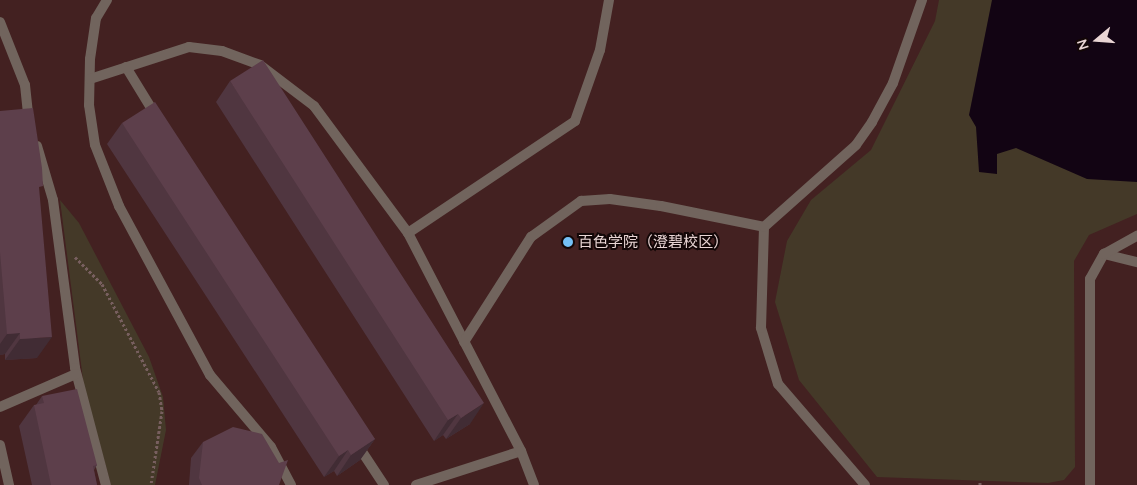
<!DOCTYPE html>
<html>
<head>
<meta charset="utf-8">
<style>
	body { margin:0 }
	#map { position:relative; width:1137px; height:485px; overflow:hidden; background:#341818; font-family:Quicksand,"Noto Sans SC",sans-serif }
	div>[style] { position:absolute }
	.built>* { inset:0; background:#432121 }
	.green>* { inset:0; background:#443928 }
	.water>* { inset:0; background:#120413 }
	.path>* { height:3px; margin-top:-1.5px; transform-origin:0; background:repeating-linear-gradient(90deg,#785f5f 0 2.5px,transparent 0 5px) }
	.lane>* { height:10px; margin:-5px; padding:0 5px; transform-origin:5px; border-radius:5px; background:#71645d }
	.street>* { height:10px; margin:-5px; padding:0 5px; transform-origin:5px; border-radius:5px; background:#71645d }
	.wall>* { inset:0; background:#503640 }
	.shaded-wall>* { inset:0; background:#412c34 }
	.building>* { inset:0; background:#5d3f4b }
	.dots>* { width:14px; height:14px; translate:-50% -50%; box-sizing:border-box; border:2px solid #130707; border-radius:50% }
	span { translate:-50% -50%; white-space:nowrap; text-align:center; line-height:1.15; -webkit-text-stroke:4px #130707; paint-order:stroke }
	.poi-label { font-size:15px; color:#e9d5d4 }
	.left { translate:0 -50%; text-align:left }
	.north { position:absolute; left:1072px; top:15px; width:50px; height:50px; -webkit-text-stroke:4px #130707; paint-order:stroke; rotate:252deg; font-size:14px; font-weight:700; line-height:20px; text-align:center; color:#e9d5d4 }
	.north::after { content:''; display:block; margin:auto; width:18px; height:22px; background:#e9d5d4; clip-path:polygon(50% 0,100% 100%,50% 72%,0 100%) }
</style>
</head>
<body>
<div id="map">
	<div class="built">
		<i style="clip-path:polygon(0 0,1137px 0,1137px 485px,0 485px)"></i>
	</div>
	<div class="green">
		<i style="clip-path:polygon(939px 0,1137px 0,1137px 214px,1089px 235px,1074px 261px,1075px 467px,1064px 480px,1048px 483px,877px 477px,799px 380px,775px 302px,787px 241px,811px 200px,871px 150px,935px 21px)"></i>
		<i style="clip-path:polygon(60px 200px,79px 223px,149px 357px,163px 397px,166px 430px,155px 485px,111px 485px,84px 387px)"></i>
	</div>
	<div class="water">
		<i style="clip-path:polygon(992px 0,1137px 0,1137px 182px,1087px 179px,1016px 148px,997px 154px,997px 174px,979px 172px,976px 127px,969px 115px)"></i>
	</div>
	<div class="path">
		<i style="left:75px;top:257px;width:38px;rotate:45deg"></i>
		<i style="left:102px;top:284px;width:122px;rotate:62.2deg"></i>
		<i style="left:159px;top:392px;width:19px;rotate:81deg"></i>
		<i style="left:162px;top:411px;width:75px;rotate:98.5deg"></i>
		<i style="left:980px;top:485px;width:3px;rotate:-90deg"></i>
	</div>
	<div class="lane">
		<i style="left:0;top:22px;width:68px;rotate:68.4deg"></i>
		<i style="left:25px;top:85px;width:36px;rotate:84deg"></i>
		<i style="left:126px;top:67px;width:57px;rotate:58.5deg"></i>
		<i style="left:37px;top:146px;width:56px;rotate:73.5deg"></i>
		<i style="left:53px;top:200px;width:169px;rotate:82.5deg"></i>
		<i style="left:75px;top:368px;width:121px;rotate:75.2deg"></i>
		<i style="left:1104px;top:254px;width:34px;rotate:14deg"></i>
		<i style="left:0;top:407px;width:83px;rotate:-23.5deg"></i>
		<i style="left:357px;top:444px;width:49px;rotate:56.6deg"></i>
		<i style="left:0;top:445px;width:41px;rotate:77.3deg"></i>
		<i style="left:416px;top:485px;width:110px;rotate:-17.9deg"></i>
	</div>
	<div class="street">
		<i style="left:107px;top:0;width:21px;rotate:121deg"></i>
		<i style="left:96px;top:18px;width:41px;rotate:98.3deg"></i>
		<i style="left:90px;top:59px;width:46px;rotate:91.2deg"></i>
		<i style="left:89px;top:105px;width:40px;rotate:81.5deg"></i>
		<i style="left:95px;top:145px;width:66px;rotate:68.5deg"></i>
		<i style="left:119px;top:206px;width:192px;rotate:61.7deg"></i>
		<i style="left:210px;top:375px;width:94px;rotate:49.7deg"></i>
		<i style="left:271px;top:447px;width:43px;rotate:62.2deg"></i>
		<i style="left:90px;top:79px;width:104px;rotate:-17.9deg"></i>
		<i style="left:189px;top:47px;width:33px;rotate:7deg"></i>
		<i style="left:222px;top:51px;width:40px;rotate:20.2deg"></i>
		<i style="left:260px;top:65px;width:68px;rotate:37.2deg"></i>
		<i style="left:314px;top:106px;width:158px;rotate:53.5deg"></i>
		<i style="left:408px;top:233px;width:246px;rotate:62.6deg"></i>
		<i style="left:521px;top:451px;width:36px;rotate:69deg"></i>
		<i style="left:408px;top:233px;width:201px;rotate:-33.8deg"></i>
		<i style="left:575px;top:121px;width:75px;rotate:-70.6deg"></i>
		<i style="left:600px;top:50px;width:51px;rotate:-79.8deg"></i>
		<i style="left:464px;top:342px;width:125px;rotate:-57.5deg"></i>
		<i style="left:531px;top:237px;width:62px;rotate:-35.8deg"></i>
		<i style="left:581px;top:201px;width:29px;rotate:-4deg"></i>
		<i style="left:610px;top:199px;width:51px;rotate:7.8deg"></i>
		<i style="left:661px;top:206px;width:105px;rotate:11.5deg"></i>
		<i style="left:865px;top:485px;width:133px;rotate:-130.7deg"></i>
		<i style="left:778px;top:384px;width:59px;rotate:-106.9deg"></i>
		<i style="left:761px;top:328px;width:101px;rotate:-88.3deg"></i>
		<i style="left:764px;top:227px;width:123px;rotate:-41.7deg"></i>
		<i style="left:856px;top:145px;width:28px;rotate:-55deg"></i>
		<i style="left:872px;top:122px;width:44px;rotate:-61.7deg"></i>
		<i style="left:893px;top:83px;width:88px;rotate:-70.7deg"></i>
		<i style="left:1090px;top:485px;width:206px;rotate:-90deg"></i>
		<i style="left:1090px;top:279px;width:29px;rotate:-61deg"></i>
		<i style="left:1104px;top:254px;width:38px;rotate:-29deg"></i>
	</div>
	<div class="wall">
		<i style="clip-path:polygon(230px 81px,470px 424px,446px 439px,443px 435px,434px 441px,216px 102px)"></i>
		<i style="clip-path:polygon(0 111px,39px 192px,37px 358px,5px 360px,5px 354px,0 355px)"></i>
		<i style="clip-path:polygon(122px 123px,375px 439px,360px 460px,337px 476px,334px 471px,324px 477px,107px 144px)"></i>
		<i style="clip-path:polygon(42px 396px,97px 465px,94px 470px,97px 485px,32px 485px,19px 426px,34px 405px,36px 405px)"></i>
		<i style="clip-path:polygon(203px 442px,279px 485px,189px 485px,191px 458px)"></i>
	</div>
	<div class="shaded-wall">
		<i style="clip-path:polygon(20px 333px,5px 354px,0 355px,0 344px,7px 334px)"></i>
		<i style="clip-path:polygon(52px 337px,37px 358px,5px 360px,20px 339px)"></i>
		<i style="clip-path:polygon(484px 403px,470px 424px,446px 439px,461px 418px)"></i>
		<i style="clip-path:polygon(458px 414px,443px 435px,434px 441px,448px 420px)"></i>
		<i style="clip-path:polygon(375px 439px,360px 460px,337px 476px,351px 455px)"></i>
		<i style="clip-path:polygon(348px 450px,334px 471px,324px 477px,339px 456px)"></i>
	</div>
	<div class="building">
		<i style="clip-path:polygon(263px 60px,484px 403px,461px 418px,458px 414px,448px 420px,230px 81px)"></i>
		<i style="clip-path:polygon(155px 102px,375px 439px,351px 455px,348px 450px,339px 456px,122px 123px)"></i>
		<i style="clip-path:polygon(33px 108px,42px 168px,43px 186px,39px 187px,52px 337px,20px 339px,20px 333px,7px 334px,0 252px,0 111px)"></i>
		<i style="clip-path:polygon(77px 389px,97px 465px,93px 466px,97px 485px,51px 485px,34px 405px,44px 403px,42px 396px)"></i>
		<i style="clip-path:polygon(233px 427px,262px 434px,279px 463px,288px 460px,279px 485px,202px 485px,199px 478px,203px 442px)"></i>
	</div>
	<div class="dots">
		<i style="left:568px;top:242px;background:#74c0f6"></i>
	</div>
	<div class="poi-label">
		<span class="left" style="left:578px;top:242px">百色学院（澄碧校区）</span>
	</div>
	<div class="north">N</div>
</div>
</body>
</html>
